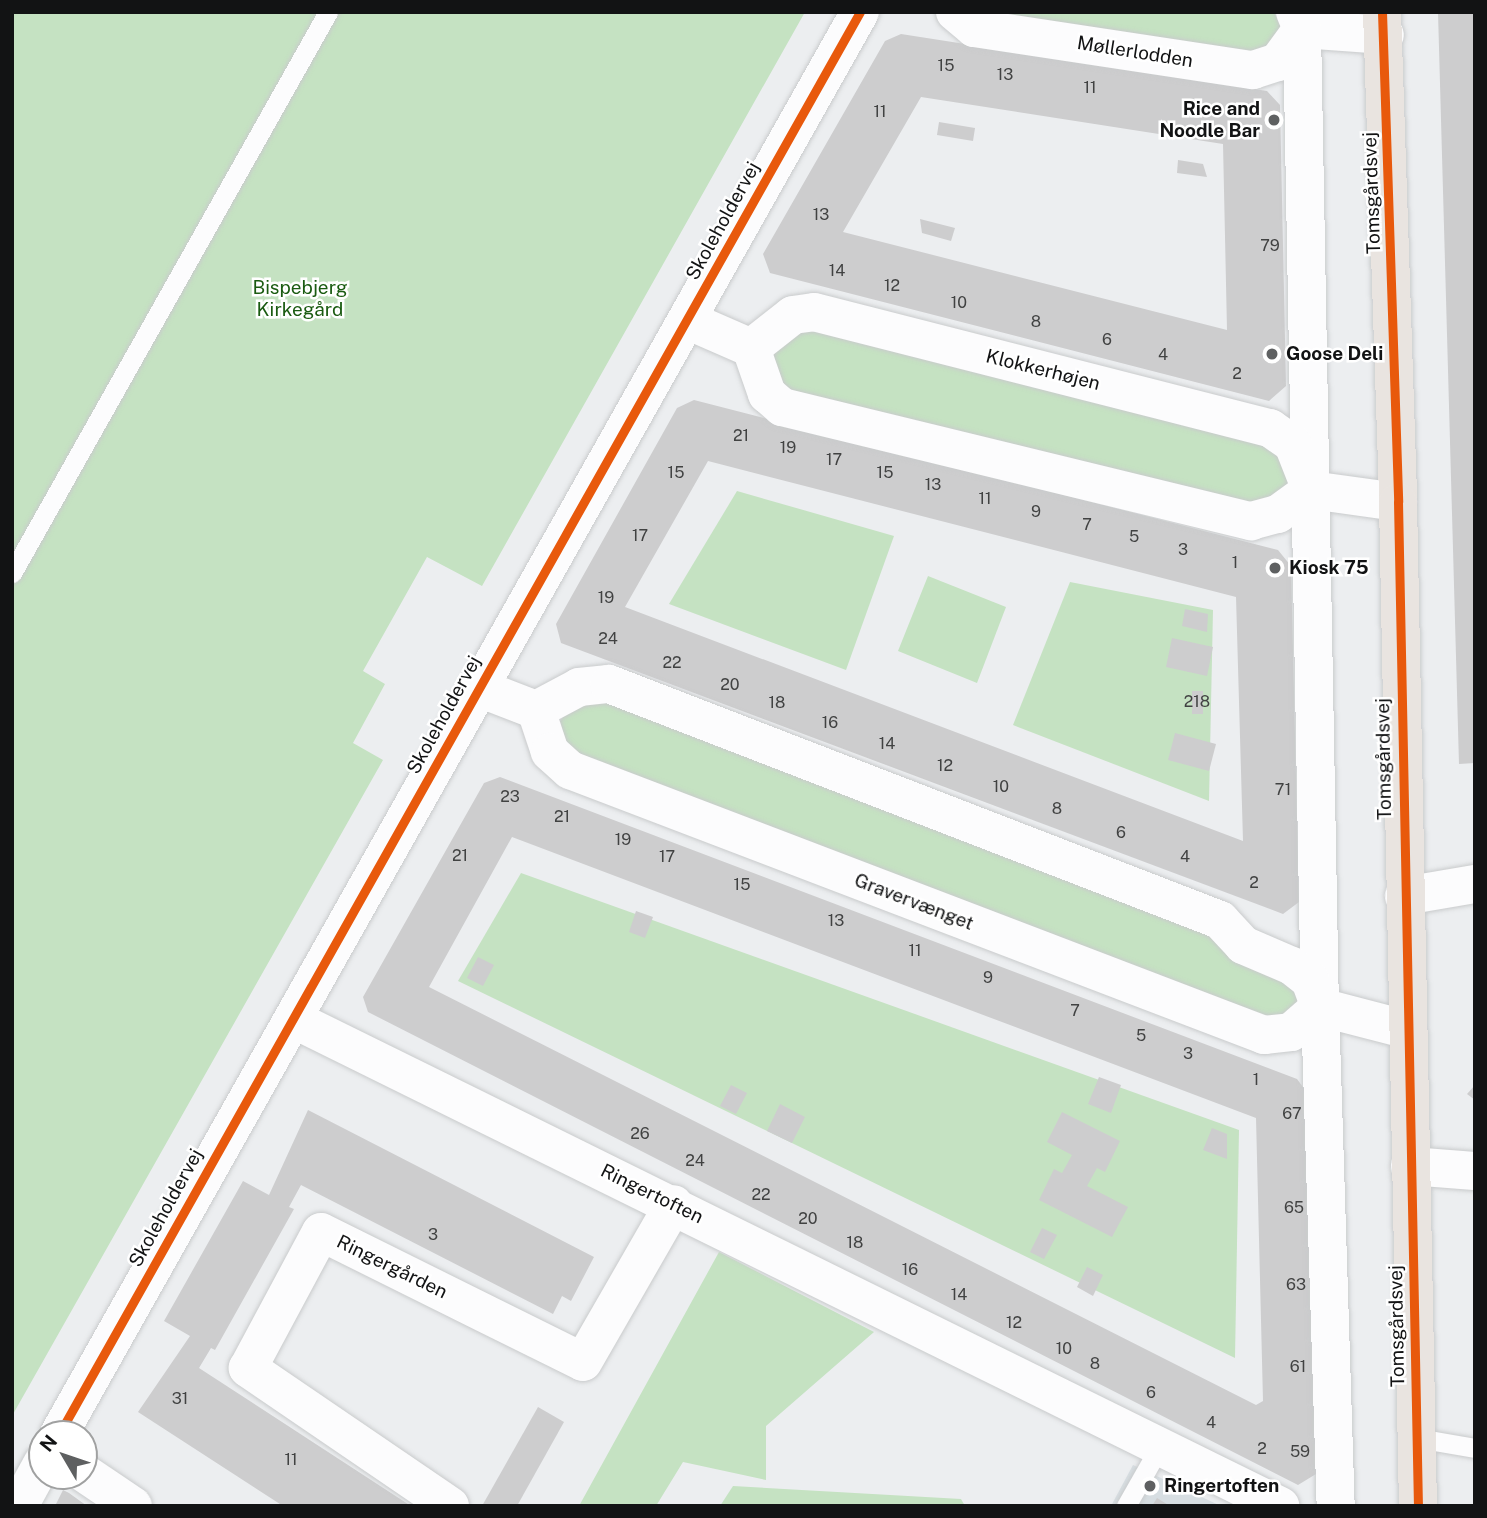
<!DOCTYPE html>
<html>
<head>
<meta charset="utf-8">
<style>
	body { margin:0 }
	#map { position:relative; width:1487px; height:1518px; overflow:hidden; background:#eceef0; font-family:"Public Sans",sans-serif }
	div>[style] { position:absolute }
	.built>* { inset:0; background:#d7dee2 }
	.green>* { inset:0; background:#c5e2c2 }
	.building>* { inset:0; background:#cdcdce }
	.roads { filter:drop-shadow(0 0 2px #c9cbcc) drop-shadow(0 0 2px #c9cbcc) }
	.lane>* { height:19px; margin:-9.5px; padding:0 9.5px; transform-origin:9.5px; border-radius:9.5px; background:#fcfcfd }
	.street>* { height:38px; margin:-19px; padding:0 19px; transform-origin:19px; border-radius:19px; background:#fcfcfd }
	.secondary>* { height:38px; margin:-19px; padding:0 19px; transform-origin:19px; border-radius:19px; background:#fcfcfd }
	.primary>* { height:38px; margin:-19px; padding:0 19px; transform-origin:19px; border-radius:19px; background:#e9e4e0 }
	.cycleway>* { height:9px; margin:-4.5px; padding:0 4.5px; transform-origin:4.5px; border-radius:4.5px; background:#e8590c }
	.dots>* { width:19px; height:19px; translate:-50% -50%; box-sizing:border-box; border:4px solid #fff; border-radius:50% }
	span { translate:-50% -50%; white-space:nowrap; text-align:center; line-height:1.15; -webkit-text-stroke:5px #fff; paint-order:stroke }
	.number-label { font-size:16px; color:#414242 }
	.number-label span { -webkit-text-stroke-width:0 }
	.street-label { font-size:19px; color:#121314 }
	.poi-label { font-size:19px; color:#121314; font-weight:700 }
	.right { translate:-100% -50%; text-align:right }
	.left { translate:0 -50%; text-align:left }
	.park-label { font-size:19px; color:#1a5b11 }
	.frame { position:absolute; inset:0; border:14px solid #121314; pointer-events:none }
	.north { position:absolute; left:28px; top:1420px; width:70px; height:70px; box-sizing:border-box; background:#fff; border:2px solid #a0a1a1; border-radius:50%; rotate:309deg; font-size:19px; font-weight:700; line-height:28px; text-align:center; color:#121314 }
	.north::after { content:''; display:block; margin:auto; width:24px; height:32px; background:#5e6061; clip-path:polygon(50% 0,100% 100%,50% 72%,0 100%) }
</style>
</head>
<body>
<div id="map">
	<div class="built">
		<i style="clip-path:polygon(1133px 1465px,1221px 1506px,1111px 1506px)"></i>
	</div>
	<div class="green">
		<i style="clip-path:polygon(12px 12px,805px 12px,482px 586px,427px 557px,363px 671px,385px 684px,353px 743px,383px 760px,12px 1416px)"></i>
		<i style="clip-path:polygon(983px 12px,1274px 12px,1281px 28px,1269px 47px,1248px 54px)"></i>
		<i style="clip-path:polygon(812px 325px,1259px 439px,1278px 453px,1295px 484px,1271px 498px,1246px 504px,805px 397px,782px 387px,767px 355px)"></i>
		<i style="clip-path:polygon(737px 491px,894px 536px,846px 670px,669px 604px)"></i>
		<i style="clip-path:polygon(928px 576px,1006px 607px,977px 683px,898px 651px)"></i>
		<i style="clip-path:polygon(1070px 582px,1213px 610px,1209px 801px,1013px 725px)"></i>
		<i style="clip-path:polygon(606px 699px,1206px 929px,1310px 1001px,1279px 1017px,1255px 1017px,567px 751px,560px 721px,572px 705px)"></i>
		<i style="clip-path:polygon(521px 873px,1239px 1130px,1235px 1358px,458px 981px)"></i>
		<i style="clip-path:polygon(719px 1252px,874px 1332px,766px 1426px,766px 1480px,683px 1462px,656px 1506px,579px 1506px)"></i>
		<i style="clip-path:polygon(733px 1486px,961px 1499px,965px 1506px,720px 1506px)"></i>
	</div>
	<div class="building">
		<i style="clip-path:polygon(1438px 12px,1475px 12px,1475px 763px,1459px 764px)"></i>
		<i style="clip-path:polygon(evenodd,901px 34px,1267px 91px,1280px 105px,1286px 386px,1269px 401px,770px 273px,763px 254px,885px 41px,901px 34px,921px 97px,1223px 144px,1227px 330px,843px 232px,921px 97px)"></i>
		<i style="clip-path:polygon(939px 122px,975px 128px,973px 141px,937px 135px)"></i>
		<i style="clip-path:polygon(1178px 160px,1203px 164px,1207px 177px,1177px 173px)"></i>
		<i style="clip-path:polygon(920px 219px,955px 228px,951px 241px,922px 233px)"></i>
		<i style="clip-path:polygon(evenodd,694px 400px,1278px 550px,1291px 566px,1299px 902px,1283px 914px,561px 643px,556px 624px,677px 408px,694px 400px,708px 461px,1236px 597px,1243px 841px,625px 607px,708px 461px)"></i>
		<i style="clip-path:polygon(1185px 609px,1208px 614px,1207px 632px,1182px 626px)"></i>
		<i style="clip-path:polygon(1172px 638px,1213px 647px,1207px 676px,1166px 667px)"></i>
		<i style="clip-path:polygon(1192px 691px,1203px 691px,1203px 714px,1192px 714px)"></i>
		<i style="clip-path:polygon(1175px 733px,1216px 744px,1209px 771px,1168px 760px)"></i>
		<i style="clip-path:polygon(evenodd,500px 777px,1297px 1079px,1306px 1091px,1316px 1474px,1298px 1485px,368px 1012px,363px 997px,484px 783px,500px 777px,512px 837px,1256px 1118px,1263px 1401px,1256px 1405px,429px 987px,512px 837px)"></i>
		<i style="clip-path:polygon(636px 911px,653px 917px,645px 938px,629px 932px)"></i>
		<i style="clip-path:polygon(478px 957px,494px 965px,483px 986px,467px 978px)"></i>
		<i style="clip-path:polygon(1099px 1077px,1121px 1085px,1111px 1113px,1088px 1104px)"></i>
		<i style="clip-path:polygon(731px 1085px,747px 1093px,736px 1114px,720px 1106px)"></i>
		<i style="clip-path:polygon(1475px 1085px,1475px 1100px,1467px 1094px)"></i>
		<i style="clip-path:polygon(780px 1104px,805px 1117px,792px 1143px,767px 1131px)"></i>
		<i style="clip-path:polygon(308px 1110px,594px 1257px,571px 1301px,562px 1296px,553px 1314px,301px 1185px,289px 1207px,294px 1209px,215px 1350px,211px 1348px,199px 1368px,411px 1506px,283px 1506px,138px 1412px,190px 1336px,164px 1321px,243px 1181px,269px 1195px)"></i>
		<i style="clip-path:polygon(1062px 1112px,1120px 1141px,1105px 1172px,1097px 1168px,1087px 1186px,1128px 1207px,1112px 1237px,1039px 1200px,1054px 1169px,1062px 1173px,1072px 1155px,1047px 1142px)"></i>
		<i style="clip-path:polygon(1212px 1128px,1227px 1134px,1227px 1159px,1203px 1150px)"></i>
		<i style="clip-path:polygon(1042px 1228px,1057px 1235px,1044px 1259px,1030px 1252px)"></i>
		<i style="clip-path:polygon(1087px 1267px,1103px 1275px,1093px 1296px,1077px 1287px)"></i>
		<i style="clip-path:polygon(538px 1407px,564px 1422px,517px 1506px,482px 1506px)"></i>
		<i style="clip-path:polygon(63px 1490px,69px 1493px,87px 1506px,55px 1506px)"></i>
		<i style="clip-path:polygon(1157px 1498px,1170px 1506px,1152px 1506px)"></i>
	</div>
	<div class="roads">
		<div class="lane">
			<i style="left:12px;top:573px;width:644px;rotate:-60.61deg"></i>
			<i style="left:1417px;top:1438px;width:59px;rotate:9.8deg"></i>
			<i style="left:1126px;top:1506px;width:67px;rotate:-60.4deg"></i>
		</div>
		<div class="street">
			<i style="left:955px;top:12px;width:25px;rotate:40deg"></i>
			<i style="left:974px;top:28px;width:282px;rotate:8.6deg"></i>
			<i style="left:1253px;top:70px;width:26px;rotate:-18deg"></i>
			<i style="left:1278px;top:62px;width:41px;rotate:-54deg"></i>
			<i style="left:1295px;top:12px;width:18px;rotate:68deg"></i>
			<i style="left:1302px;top:29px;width:83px;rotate:4.1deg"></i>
			<i style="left:1302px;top:29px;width:978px;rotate:88.95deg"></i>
			<i style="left:1320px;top:1007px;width:499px;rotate:88.2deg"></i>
			<i style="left:687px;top:320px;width:70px;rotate:23.6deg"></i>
			<i style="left:751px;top:348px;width:53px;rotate:-38.2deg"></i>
			<i style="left:793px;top:315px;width:21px;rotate:-8deg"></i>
			<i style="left:814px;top:312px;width:471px;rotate:14.3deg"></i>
			<i style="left:1270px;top:428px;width:28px;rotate:35deg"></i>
			<i style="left:1293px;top:444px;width:49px;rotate:68.6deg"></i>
			<i style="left:1311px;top:490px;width:88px;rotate:7.9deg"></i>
			<i style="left:751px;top:348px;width:49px;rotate:70.8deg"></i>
			<i style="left:767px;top:394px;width:20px;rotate:41deg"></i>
			<i style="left:782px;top:407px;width:483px;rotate:13.7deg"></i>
			<i style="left:1251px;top:521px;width:28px;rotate:-15deg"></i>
			<i style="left:1278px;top:514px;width:41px;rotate:-36deg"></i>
			<i style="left:479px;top:688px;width:61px;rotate:21.1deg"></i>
			<i style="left:536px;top:710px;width:49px;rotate:-28.1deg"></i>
			<i style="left:579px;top:687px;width:30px;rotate:-6deg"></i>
			<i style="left:609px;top:684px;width:655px;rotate:21.12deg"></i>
			<i style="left:1220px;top:920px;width:34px;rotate:47deg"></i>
			<i style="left:1243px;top:945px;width:53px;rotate:23.2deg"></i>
			<i style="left:1292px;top:966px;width:23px;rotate:38deg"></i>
			<i style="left:1310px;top:980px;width:29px;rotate:70deg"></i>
			<i style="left:1320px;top:1007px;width:91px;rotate:14.6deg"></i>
			<i style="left:536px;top:710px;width:44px;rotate:71.6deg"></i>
			<i style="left:550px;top:752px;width:27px;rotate:42deg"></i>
			<i style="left:570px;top:770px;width:743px;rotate:20.9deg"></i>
			<i style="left:1264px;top:1035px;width:27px;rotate:-6deg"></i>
			<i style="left:1291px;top:1032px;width:38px;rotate:-41deg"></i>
			<i style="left:1404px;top:896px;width:72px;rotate:-9.6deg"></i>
			<i style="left:293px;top:1019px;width:1101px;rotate:26.26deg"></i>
			<i style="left:1410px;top:1166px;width:65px;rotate:4.4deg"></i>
			<i style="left:84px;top:1473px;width:59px;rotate:34deg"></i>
			<i style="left:450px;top:1506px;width:245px;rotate:-145.7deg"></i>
			<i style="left:248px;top:1368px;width:154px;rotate:-61.8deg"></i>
			<i style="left:321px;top:1232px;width:292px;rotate:26.4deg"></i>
			<i style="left:583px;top:1362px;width:182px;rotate:-60.1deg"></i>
		</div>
		<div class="secondary">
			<i style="left:59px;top:1434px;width:1632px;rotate:-60.61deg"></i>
			<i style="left:19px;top:1506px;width:48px;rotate:-61.3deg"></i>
		</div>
		<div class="primary">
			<i style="left:1382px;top:12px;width:490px;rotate:88.1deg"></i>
			<i style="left:1398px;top:502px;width:1004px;rotate:88.86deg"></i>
		</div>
	</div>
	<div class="cycleway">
		<i style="left:1382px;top:12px;width:490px;rotate:88.1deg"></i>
		<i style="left:1398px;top:502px;width:1004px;rotate:88.86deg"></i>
		<i style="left:59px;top:1434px;width:1632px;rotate:-60.61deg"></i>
	</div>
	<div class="dots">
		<i style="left:1274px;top:120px;background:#5e6061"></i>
		<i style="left:1272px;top:354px;background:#5e6061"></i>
		<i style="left:1275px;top:568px;background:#5e6061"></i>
		<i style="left:1150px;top:1486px;background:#5e6061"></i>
	</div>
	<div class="number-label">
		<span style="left:946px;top:66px">15</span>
		<span style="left:1005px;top:75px">13</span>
		<span style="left:1090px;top:88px">11</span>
		<span style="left:880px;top:112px">11</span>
		<span style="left:821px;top:215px">13</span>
		<span style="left:1270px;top:246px">79</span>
		<span style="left:837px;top:271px">14</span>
		<span style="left:892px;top:286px">12</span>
		<span style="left:959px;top:303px">10</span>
		<span style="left:1036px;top:322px">8</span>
		<span style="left:1107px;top:340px">6</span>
		<span style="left:1163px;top:355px">4</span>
		<span style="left:1237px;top:374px">2</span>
		<span style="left:741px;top:436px">21</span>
		<span style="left:788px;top:448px">19</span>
		<span style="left:834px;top:460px">17</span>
		<span style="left:676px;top:473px">15</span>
		<span style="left:885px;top:473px">15</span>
		<span style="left:933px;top:485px">13</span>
		<span style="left:985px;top:499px">11</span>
		<span style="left:1036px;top:512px">9</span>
		<span style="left:1087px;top:525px">7</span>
		<span style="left:640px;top:536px">17</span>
		<span style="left:1134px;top:537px">5</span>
		<span style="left:1183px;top:550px">3</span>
		<span style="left:1235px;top:563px">1</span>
		<span style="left:606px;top:598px">19</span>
		<span style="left:608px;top:639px">24</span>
		<span style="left:672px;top:663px">22</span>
		<span style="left:730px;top:685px">20</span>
		<span style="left:1197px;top:702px">218</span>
		<span style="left:777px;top:703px">18</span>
		<span style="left:830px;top:723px">16</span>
		<span style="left:887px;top:744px">14</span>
		<span style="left:945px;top:766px">12</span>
		<span style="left:1001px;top:787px">10</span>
		<span style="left:1283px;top:790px">71</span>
		<span style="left:510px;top:797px">23</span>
		<span style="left:1057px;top:809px">8</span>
		<span style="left:562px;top:817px">21</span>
		<span style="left:1121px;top:833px">6</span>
		<span style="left:623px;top:840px">19</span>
		<span style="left:460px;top:856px">21</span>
		<span style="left:667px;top:857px">17</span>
		<span style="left:1185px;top:857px">4</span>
		<span style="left:1254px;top:883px">2</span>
		<span style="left:742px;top:885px">15</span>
		<span style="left:836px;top:921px">13</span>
		<span style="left:915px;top:951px">11</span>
		<span style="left:988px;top:978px">9</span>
		<span style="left:1075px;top:1011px">7</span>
		<span style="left:1141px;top:1036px">5</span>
		<span style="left:1188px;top:1054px">3</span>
		<span style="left:1256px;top:1080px">1</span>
		<span style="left:1292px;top:1114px">67</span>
		<span style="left:640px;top:1134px">26</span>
		<span style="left:695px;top:1161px">24</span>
		<span style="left:761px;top:1195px">22</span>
		<span style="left:1294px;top:1208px">65</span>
		<span style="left:808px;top:1219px">20</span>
		<span style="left:433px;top:1235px">3</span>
		<span style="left:855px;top:1243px">18</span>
		<span style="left:910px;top:1270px">16</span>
		<span style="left:1296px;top:1285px">63</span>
		<span style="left:959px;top:1295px">14</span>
		<span style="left:1014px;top:1323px">12</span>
		<span style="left:1064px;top:1349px">10</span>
		<span style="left:1095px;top:1364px">8</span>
		<span style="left:1298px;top:1367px">61</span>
		<span style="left:1151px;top:1393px">6</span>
		<span style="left:180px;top:1399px">31</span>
		<span style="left:1211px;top:1423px">4</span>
		<span style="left:1262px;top:1449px">2</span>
		<span style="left:1300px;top:1452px">59</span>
		<span style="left:291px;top:1460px">11</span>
	</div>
	<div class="street-label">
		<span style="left:1135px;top:52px;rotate:9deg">Møllerlodden</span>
		<span style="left:1372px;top:193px;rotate:-92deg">Tomsgårdsvej</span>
		<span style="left:723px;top:221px;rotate:-61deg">Skoleholdervej</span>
		<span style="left:1043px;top:370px;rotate:14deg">Klokkerhøjen</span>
		<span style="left:444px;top:715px;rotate:-61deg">Skoleholdervej</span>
		<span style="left:1384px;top:759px;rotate:-91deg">Tomsgårdsvej</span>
		<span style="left:914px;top:902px;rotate:21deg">Gravervænget</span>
		<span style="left:652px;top:1194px;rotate:26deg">Ringertoften</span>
		<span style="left:166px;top:1208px;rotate:-61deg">Skoleholdervej</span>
		<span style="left:392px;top:1267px;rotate:26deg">Ringergården</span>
		<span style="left:1397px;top:1326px;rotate:-91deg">Tomsgårdsvej</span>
	</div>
	<div class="poi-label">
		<span class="right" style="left:1260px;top:120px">Rice and<br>Noodle Bar</span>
		<span class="left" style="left:1286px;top:354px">Goose Deli</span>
		<span class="left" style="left:1289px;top:568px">Kiosk 75</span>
		<span class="left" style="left:1164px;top:1486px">Ringertoften</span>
	</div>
	<div class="park-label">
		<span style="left:300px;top:299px">Bispebjerg<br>Kirkegård</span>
	</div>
	<div class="frame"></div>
	<div class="north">N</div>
</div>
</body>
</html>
